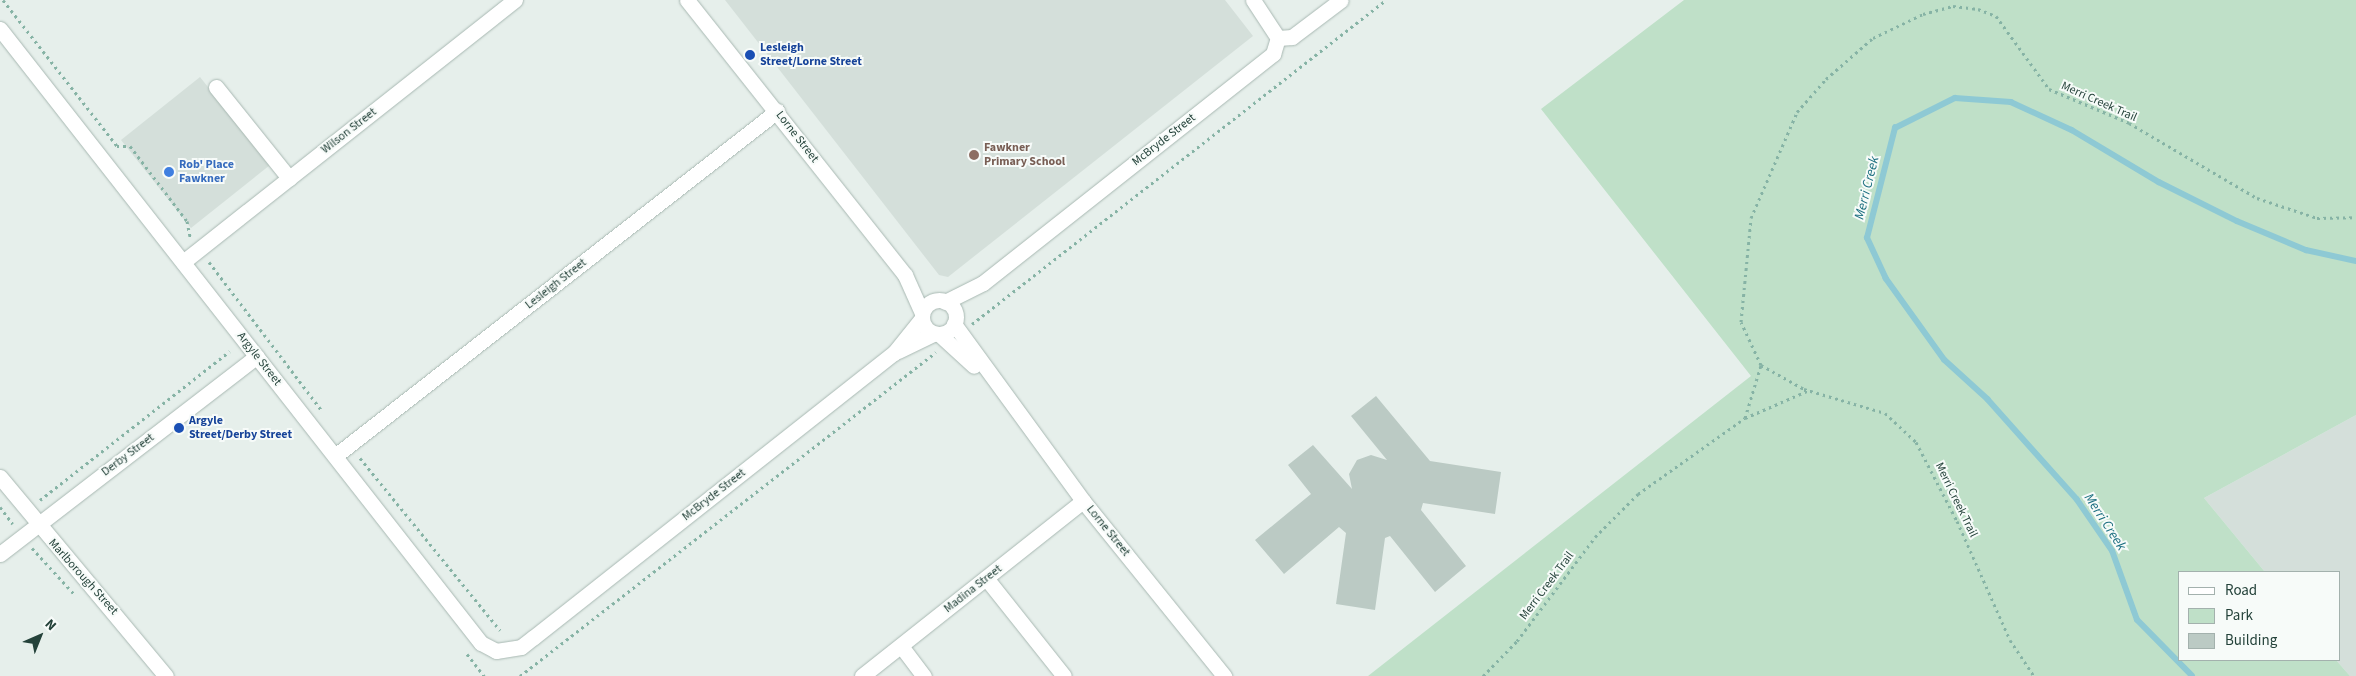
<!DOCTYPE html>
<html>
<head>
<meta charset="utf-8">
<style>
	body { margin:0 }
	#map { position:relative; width:2356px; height:676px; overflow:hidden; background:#e6efeb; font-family:"Source Sans 3",sans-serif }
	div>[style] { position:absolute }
	.built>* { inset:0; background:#d4dfda }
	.green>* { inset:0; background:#bfe0c8 }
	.stream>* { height:5.5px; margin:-2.75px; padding:0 2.75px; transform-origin:2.75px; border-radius:2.75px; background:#8ec9d4 }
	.building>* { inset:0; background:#bbcac4 }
	.path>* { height:3px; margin-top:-1.5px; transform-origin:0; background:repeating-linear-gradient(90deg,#86b3a5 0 2.5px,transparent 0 6.5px) }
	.roads { filter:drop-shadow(0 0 1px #a8b8b2) drop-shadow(0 0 1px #a8b8b2) }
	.minor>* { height:15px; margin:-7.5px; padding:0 7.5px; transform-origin:7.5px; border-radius:7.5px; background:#fff }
	.minor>.ring { margin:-7.5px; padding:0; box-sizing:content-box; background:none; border:15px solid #fff; border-radius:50% }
	.dots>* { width:14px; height:14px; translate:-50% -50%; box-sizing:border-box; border:2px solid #f7fbf9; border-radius:50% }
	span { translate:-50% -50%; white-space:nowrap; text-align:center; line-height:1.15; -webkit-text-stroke:4px #f7fbf9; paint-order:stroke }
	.transit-label { font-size:12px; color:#164399; font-weight:700 }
	.left { translate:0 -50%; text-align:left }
	.street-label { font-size:12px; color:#24423a }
	.education-label { font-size:12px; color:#785e54; font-weight:700 }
	.shop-label { font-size:12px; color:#366cbe; font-weight:700 }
	.water-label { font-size:14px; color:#1c6f80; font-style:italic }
	.legend { position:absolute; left:2178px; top:571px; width:162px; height:90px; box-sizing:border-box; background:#f7fbf9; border:1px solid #a3b1ad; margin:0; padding:6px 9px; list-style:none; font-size:15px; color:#24423a }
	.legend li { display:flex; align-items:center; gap:10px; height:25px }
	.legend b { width:25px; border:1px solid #a3b1ad }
	.north { position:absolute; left:15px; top:611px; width:50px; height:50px; -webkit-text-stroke:4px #f7fbf9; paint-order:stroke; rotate:44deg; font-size:14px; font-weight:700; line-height:20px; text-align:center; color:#24423a }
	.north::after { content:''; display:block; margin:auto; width:18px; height:22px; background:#24423a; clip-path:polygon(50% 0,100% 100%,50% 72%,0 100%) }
</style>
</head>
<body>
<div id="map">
	<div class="built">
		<i style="clip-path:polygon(725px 0,1225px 0,1253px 36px,948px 277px,939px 275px)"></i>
		<i style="clip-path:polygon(200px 77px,270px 165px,191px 228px,121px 140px)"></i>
		<i style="clip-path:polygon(2356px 415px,2356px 676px,2350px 676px,2336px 660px,2340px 572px,2265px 572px,2204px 498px)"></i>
	</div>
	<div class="green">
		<i style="clip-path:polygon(1684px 0,2356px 0,2356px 415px,2204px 498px,2265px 572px,2180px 572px,2180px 660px,2336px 660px,2350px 676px,1368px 676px,1751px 376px,1541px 109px)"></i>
	</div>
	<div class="stream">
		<i style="left:2192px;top:676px;width:78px;rotate:-134.5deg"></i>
		<i style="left:2137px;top:620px;width:73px;rotate:-109.9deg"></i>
		<i style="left:2112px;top:551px;width:62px;rotate:-124.5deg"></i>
		<i style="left:2077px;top:500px;width:134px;rotate:-131.7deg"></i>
		<i style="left:1988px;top:400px;width:59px;rotate:-137.7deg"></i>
		<i style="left:1944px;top:360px;width:100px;rotate:-125.6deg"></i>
		<i style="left:1886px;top:279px;width:45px;rotate:-114.9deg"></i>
		<i style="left:1867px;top:238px;width:114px;rotate:-75.7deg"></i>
		<i style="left:1895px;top:128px;width:67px;rotate:-26.6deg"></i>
		<i style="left:1955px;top:98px;width:56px;rotate:4.1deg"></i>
		<i style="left:2011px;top:102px;width:67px;rotate:24.7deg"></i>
		<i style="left:2072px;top:130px;width:101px;rotate:30.9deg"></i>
		<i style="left:2159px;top:182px;width:87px;rotate:26.6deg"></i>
		<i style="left:2237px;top:221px;width:75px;rotate:22.8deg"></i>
		<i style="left:2306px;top:250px;width:51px;rotate:12.4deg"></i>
	</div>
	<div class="building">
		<i style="clip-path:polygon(1376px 396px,1430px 461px,1501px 472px,1495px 514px,1423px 503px,1421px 510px,1466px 566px,1435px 592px,1390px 536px,1385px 538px,1375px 610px,1336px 604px,1346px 533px,1339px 527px,1284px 574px,1255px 540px,1311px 494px,1288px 465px,1313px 445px,1352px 489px,1349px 474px,1357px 460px,1371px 455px,1387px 460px,1351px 416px)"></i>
	</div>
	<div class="path">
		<i style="left:3px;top:0;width:185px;rotate:52deg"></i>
		<i style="left:117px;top:146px;width:13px"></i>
		<i style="left:130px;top:146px;width:94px;rotate:52.8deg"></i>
		<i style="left:187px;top:221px;width:16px;rotate:79deg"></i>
		<i style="left:209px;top:262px;width:188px;rotate:52.8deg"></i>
		<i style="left:972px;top:324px;width:526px;rotate:-38.05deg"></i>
		<i style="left:1761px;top:365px;width:49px;rotate:29.2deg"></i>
		<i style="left:1804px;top:389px;width:84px;rotate:16.5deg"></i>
		<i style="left:1885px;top:413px;width:42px;rotate:43.1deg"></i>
		<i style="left:1916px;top:442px;width:89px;rotate:62.6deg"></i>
		<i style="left:1957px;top:521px;width:130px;rotate:66deg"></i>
		<i style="left:2010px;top:640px;width:43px;rotate:56.3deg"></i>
		<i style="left:1745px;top:418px;width:68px;rotate:-23.5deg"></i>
		<i style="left:360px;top:458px;width:222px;rotate:50.9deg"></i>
		<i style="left:40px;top:500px;width:241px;rotate:-38.1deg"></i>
		<i style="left:0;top:507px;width:21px;rotate:53deg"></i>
		<i style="left:32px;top:548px;width:64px;rotate:47.5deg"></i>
		<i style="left:467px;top:654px;width:28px;rotate:52deg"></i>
		<i style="left:520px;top:676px;width:527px;rotate:-37.91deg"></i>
		<i style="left:1483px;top:676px;width:49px;rotate:-45.8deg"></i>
		<i style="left:1517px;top:641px;width:130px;rotate:-53.1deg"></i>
		<i style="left:1595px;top:537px;width:61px;rotate:-45deg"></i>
		<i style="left:1638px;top:494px;width:131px;rotate:-35.4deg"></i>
		<i style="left:1745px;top:418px;width:55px;rotate:-73.2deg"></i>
		<i style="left:1761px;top:365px;width:47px;rotate:-114.9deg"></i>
		<i style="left:1741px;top:322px;width:104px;rotate:-84.5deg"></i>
		<i style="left:1751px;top:218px;width:116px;rotate:-66.5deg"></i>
		<i style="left:1797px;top:112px;width:44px;rotate:-48.7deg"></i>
		<i style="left:1826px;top:79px;width:62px;rotate:-41.1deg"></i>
		<i style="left:1873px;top:38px;width:55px;rotate:-25.6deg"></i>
		<i style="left:1923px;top:14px;width:31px;rotate:-15deg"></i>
		<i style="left:1953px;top:6px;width:25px;rotate:7deg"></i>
		<i style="left:1978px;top:9px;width:19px;rotate:21deg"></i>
		<i style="left:1996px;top:16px;width:90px;rotate:54deg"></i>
		<i style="left:2049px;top:89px;width:87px;rotate:23deg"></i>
		<i style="left:2129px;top:123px;width:148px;rotate:30.4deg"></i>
		<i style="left:2257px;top:198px;width:63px;rotate:18.4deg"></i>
		<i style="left:2317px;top:218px;width:39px;rotate:-1deg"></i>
	</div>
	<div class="roads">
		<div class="minor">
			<i style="left:687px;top:0;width:351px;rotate:51.6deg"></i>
			<i style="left:905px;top:275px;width:42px;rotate:65.9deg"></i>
			<i style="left:1253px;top:0;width:45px;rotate:56.7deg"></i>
			<i style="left:0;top:29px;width:780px;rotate:51.93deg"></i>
			<i style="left:481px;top:643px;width:17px;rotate:28deg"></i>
			<i style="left:496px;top:651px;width:25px;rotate:-9deg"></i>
			<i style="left:521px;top:647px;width:16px;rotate:-38deg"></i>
			<i style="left:534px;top:637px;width:459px;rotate:-38.3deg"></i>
			<i style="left:894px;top:353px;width:45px;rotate:-51.3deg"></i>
			<i style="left:216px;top:87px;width:117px;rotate:51.3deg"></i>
			<i style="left:183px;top:262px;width:423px;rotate:-38.3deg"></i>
			<i class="ring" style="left:922px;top:300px;width:19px;height:19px"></i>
			<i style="left:945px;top:302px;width:42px;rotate:-26.6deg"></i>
			<i style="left:983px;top:283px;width:370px;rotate:-38.3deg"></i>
			<i style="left:1273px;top:54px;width:17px;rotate:-73deg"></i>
			<i style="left:1278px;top:38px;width:14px;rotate:-4deg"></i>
			<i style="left:1292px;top:37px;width:61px;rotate:-37.1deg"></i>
			<i style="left:954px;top:324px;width:219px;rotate:53.9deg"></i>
			<i style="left:1083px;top:501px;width:225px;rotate:51.1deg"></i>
			<i style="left:939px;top:334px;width:47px;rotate:42.4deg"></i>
			<i style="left:898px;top:351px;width:39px;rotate:-26deg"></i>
			<i style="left:335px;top:456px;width:561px;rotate:-37.97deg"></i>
			<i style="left:0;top:477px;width:259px;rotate:50.2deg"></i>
			<i style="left:0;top:554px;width:324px;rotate:-37.6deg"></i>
			<i style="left:986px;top:578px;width:125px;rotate:51.5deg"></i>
			<i style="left:901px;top:646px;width:38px;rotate:53deg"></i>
			<i style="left:862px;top:676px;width:282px;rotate:-38.4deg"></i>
		</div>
	</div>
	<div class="dots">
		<i style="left:750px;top:55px;background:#1a4fb4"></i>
		<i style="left:974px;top:155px;background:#8d6e63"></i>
		<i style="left:169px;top:172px;background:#3f7fe0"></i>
		<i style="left:179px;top:428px;background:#1a4fb4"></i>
	</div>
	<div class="transit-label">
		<span class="left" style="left:760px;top:55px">Lesleigh<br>Street/Lorne Street</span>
		<span class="left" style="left:189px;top:428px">Argyle<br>Street/Derby Street</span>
	</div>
	<div class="street-label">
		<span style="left:2099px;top:102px;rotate:24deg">Merri Creek Trail</span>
		<span style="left:349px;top:131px;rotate:-38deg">Wilson Street</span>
		<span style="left:797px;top:137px;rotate:52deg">Lorne Street</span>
		<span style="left:1164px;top:140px;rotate:-38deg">McBryde Street</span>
		<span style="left:556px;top:284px;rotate:-38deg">Lesleigh Street</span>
		<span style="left:259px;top:359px;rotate:52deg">Argyle Street</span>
		<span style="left:128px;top:455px;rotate:-37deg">Derby Street</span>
		<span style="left:714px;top:495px;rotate:-38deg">McBryde Street</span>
		<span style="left:1956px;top:500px;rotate:64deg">Merri Creek Trail</span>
		<span style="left:1108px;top:531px;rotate:51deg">Lorne Street</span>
		<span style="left:83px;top:577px;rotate:48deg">Marlborough Street</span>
		<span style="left:1547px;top:586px;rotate:-53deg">Merri Creek Trail</span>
		<span style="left:973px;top:589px;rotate:-38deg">Madina Street</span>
	</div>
	<div class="education-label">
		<span class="left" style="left:984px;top:155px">Fawkner<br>Primary School</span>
	</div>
	<div class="shop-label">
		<span class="left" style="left:179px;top:172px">Rob' Place<br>Fawkner</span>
	</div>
	<div class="water-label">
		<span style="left:1867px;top:188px;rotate:-76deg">Merri Creek</span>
		<span style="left:2105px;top:522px;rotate:57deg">Merri Creek</span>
	</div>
	<ul class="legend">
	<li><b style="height:6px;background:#fff"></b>Road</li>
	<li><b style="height:14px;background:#bfe0c8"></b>Park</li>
	<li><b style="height:14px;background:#bbcac4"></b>Building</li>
	</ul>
	<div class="north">N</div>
</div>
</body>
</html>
